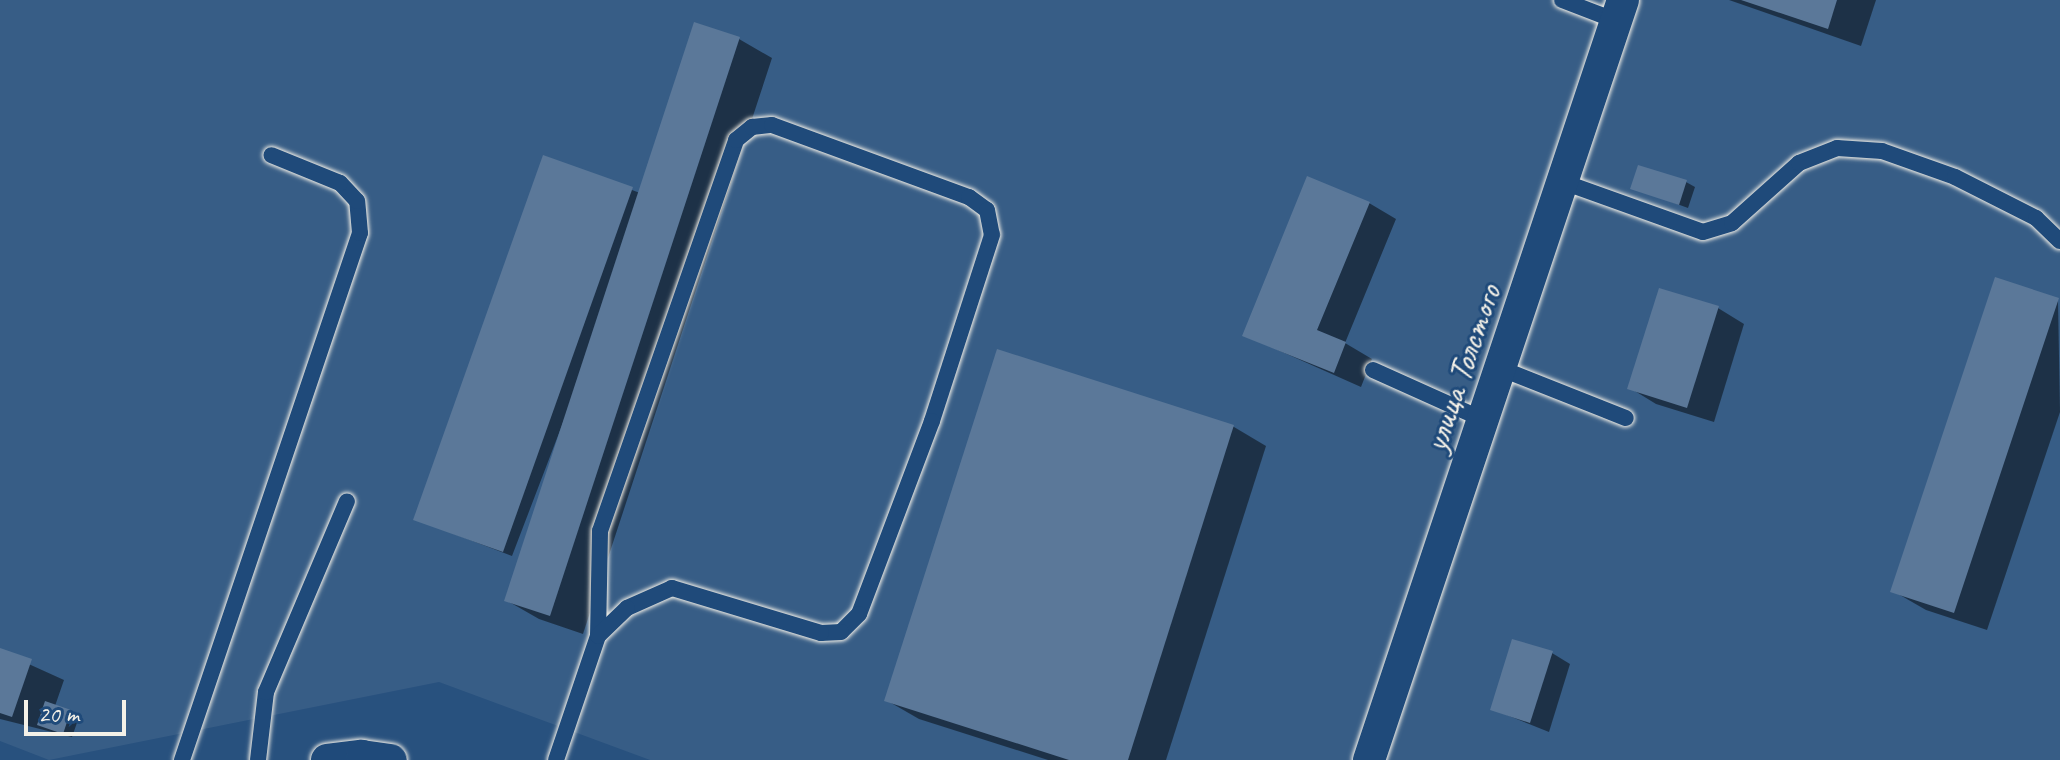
<!DOCTYPE html>
<html>
<head>
<meta charset="utf-8">
<style>
	body { margin:0 }
	#map { position:relative; width:2060px; height:760px; overflow:hidden; background:#28517e; font-family:Caveat,sans-serif }
	div>[style] { position:absolute }
	.built>* { inset:0; background:#375d86 }
	.shadow>* { inset:0; background:#0007 }
	.building>* { inset:0; background:#5b7899 }
	.roads { filter:drop-shadow(0 0 2px #f4f1e8) drop-shadow(0 0 2px #f4f1e8) }
	.lane>* { height:16px; margin:-8px; padding:0 8px; transform-origin:8px; border-radius:8px; background:#1f4a7a }
	.street>* { height:32px; margin:-16px; padding:0 16px; transform-origin:16px; border-radius:16px; background:#1f4a7a }
	span { translate:-50% -50%; white-space:nowrap; text-align:center; line-height:1.15; -webkit-text-stroke:6px #1f4a7a; paint-order:stroke }
	.street-label { font-size:34px; color:#f4f1e8 }
	.scale { position:absolute; left:24px; top:700px; width:102px; height:36px; box-sizing:border-box; border:4px solid #f4f1e8; border-top:0; padding-left:10px; font-size:24px; line-height:28px; white-space:nowrap; color:#f4f1e8; -webkit-text-stroke:6px #1f4a7a; paint-order:stroke }
</style>
</head>
<body>
<div id="map">
	<div class="built">
		<i style="clip-path:polygon(0 0,2060px 0,2060px 760px,650px 760px,439px 682px,49px 760px,0 741px)"></i>
	</div>
	<div class="shadow">
		<i style="clip-path:polygon(1729px 0,1876px 0,1861px 46px)"></i>
		<i style="clip-path:polygon(739px 39px,772px 58px,583px 634px,539px 619px,506px 600px,572px 399px,512px 556px,415px 519px,544px 157px,640px 193px)"></i>
		<i style="clip-path:polygon(1686px 182px,1695px 187px,1688px 208px,1633px 188px)"></i>
		<i style="clip-path:polygon(1369px 203px,1396px 219px,1345px 343px,1372px 359px,1361px 387px,1244px 335px)"></i>
		<i style="clip-path:polygon(2058px 300px,2060px 412px,1987px 630px,1926px 610px,1893px 591px)"></i>
		<i style="clip-path:polygon(1718px 308px,1744px 324px,1714px 422px,1656px 404px,1630px 388px)"></i>
		<i style="clip-path:polygon(998px 352px,1234px 427px,1266px 446px,1166px 760px,1048px 760px,919px 719px,886px 700px)"></i>
		<i style="clip-path:polygon(0 651px,64px 680px,55px 706px,79px 717px,72px 737px,0 719px)"></i>
		<i style="clip-path:polygon(1552px 653px,1570px 664px,1549px 732px,1492px 709px)"></i>
	</div>
	<div class="building">
		<i style="clip-path:polygon(1741px 0,1837px 0,1828px 29px)"></i>
		<i style="clip-path:polygon(694px 22px,740px 37px,550px 616px,504px 601px)"></i>
		<i style="clip-path:polygon(543px 155px,633px 187px,503px 552px,413px 520px)"></i>
		<i style="clip-path:polygon(1638px 165px,1687px 180px,1679px 205px,1630px 189px)"></i>
		<i style="clip-path:polygon(1307px 176px,1370px 202px,1317px 330px,1346px 342px,1334px 373px,1242px 336px)"></i>
		<i style="clip-path:polygon(1995px 277px,2059px 298px,1954px 613px,1890px 592px)"></i>
		<i style="clip-path:polygon(1659px 288px,1719px 306px,1687px 408px,1627px 389px)"></i>
		<i style="clip-path:polygon(997px 349px,1234px 425px,1128px 760px,1069px 760px,884px 701px)"></i>
		<i style="clip-path:polygon(1512px 639px,1553px 651px,1530px 723px,1490px 710px)"></i>
		<i style="clip-path:polygon(0 648px,32px 659px,12px 717px,0 713px)"></i>
		<i style="clip-path:polygon(45px 701px,71px 710px,63px 734px,37px 725px)"></i>
	</div>
	<div class="roads">
		<div class="lane">
			<i style="left:1562px;top:0;width:59px;rotate:20.9deg"></i>
			<i style="left:1566px;top:183px;width:145px;rotate:19.7deg"></i>
			<i style="left:1703px;top:232px;width:30px;rotate:-17deg"></i>
			<i style="left:1732px;top:223px;width:90px;rotate:-41.8deg"></i>
			<i style="left:1799px;top:163px;width:41px;rotate:-21.5deg"></i>
			<i style="left:1837px;top:148px;width:45px;rotate:3.8deg"></i>
			<i style="left:1882px;top:151px;width:77px;rotate:19.6deg"></i>
			<i style="left:1955px;top:177px;width:91px;rotate:26.8deg"></i>
			<i style="left:2036px;top:218px;width:33px;rotate:44deg"></i>
			<i style="left:1502px;top:369px;width:133px;rotate:21.6deg"></i>
			<i style="left:1373px;top:370px;width:122px;rotate:24.2deg"></i>
			<i style="left:182px;top:760px;width:556px;rotate:-71.34deg"></i>
			<i style="left:360px;top:233px;width:32px;rotate:-95deg"></i>
			<i style="left:357px;top:201px;width:25px;rotate:-133deg"></i>
			<i style="left:340px;top:183px;width:74px;rotate:-157.9deg"></i>
			<i style="left:258px;top:760px;width:68px;rotate:-83.3deg"></i>
			<i style="left:266px;top:692px;width:207px;rotate:-67deg"></i>
			<i style="left:556px;top:760px;width:131px;rotate:-71.3deg"></i>
			<i style="left:598px;top:636px;width:105px;rotate:-88.9deg"></i>
			<i style="left:600px;top:531px;width:414px;rotate:-70.8deg"></i>
			<i style="left:736px;top:140px;width:21px;rotate:-39deg"></i>
			<i style="left:752px;top:127px;width:20px;rotate:-6deg"></i>
			<i style="left:772px;top:125px;width:210px;rotate:20.1deg"></i>
			<i style="left:969px;top:197px;width:22px;rotate:36deg"></i>
			<i style="left:987px;top:210px;width:25px;rotate:79deg"></i>
			<i style="left:992px;top:235px;width:195px;rotate:107.9deg"></i>
			<i style="left:932px;top:421px;width:206px;rotate:110.7deg"></i>
			<i style="left:859px;top:614px;width:25px;rotate:135deg"></i>
			<i style="left:841px;top:632px;width:20px;rotate:177deg"></i>
			<i style="left:821px;top:633px;width:156px;rotate:-163.2deg"></i>
			<i style="left:672px;top:588px;width:49px;rotate:156deg"></i>
			<i style="left:627px;top:608px;width:40px;rotate:136deg"></i>
		</div>
		<div class="street">
			<i style="left:327px;top:760px;width:35px;rotate:-7deg"></i>
			<i style="left:362px;top:756px;width:29px;rotate:8deg"></i>
			<i style="left:1369px;top:760px;width:801px;rotate:-71.52deg"></i>
		</div>
	</div>
	<div class="street-label">
		<span style="left:1462px;top:368px;rotate:-71deg">улица Толстого</span>
	</div>
	<div class="scale">20 m</div>
</div>
</body>
</html>
